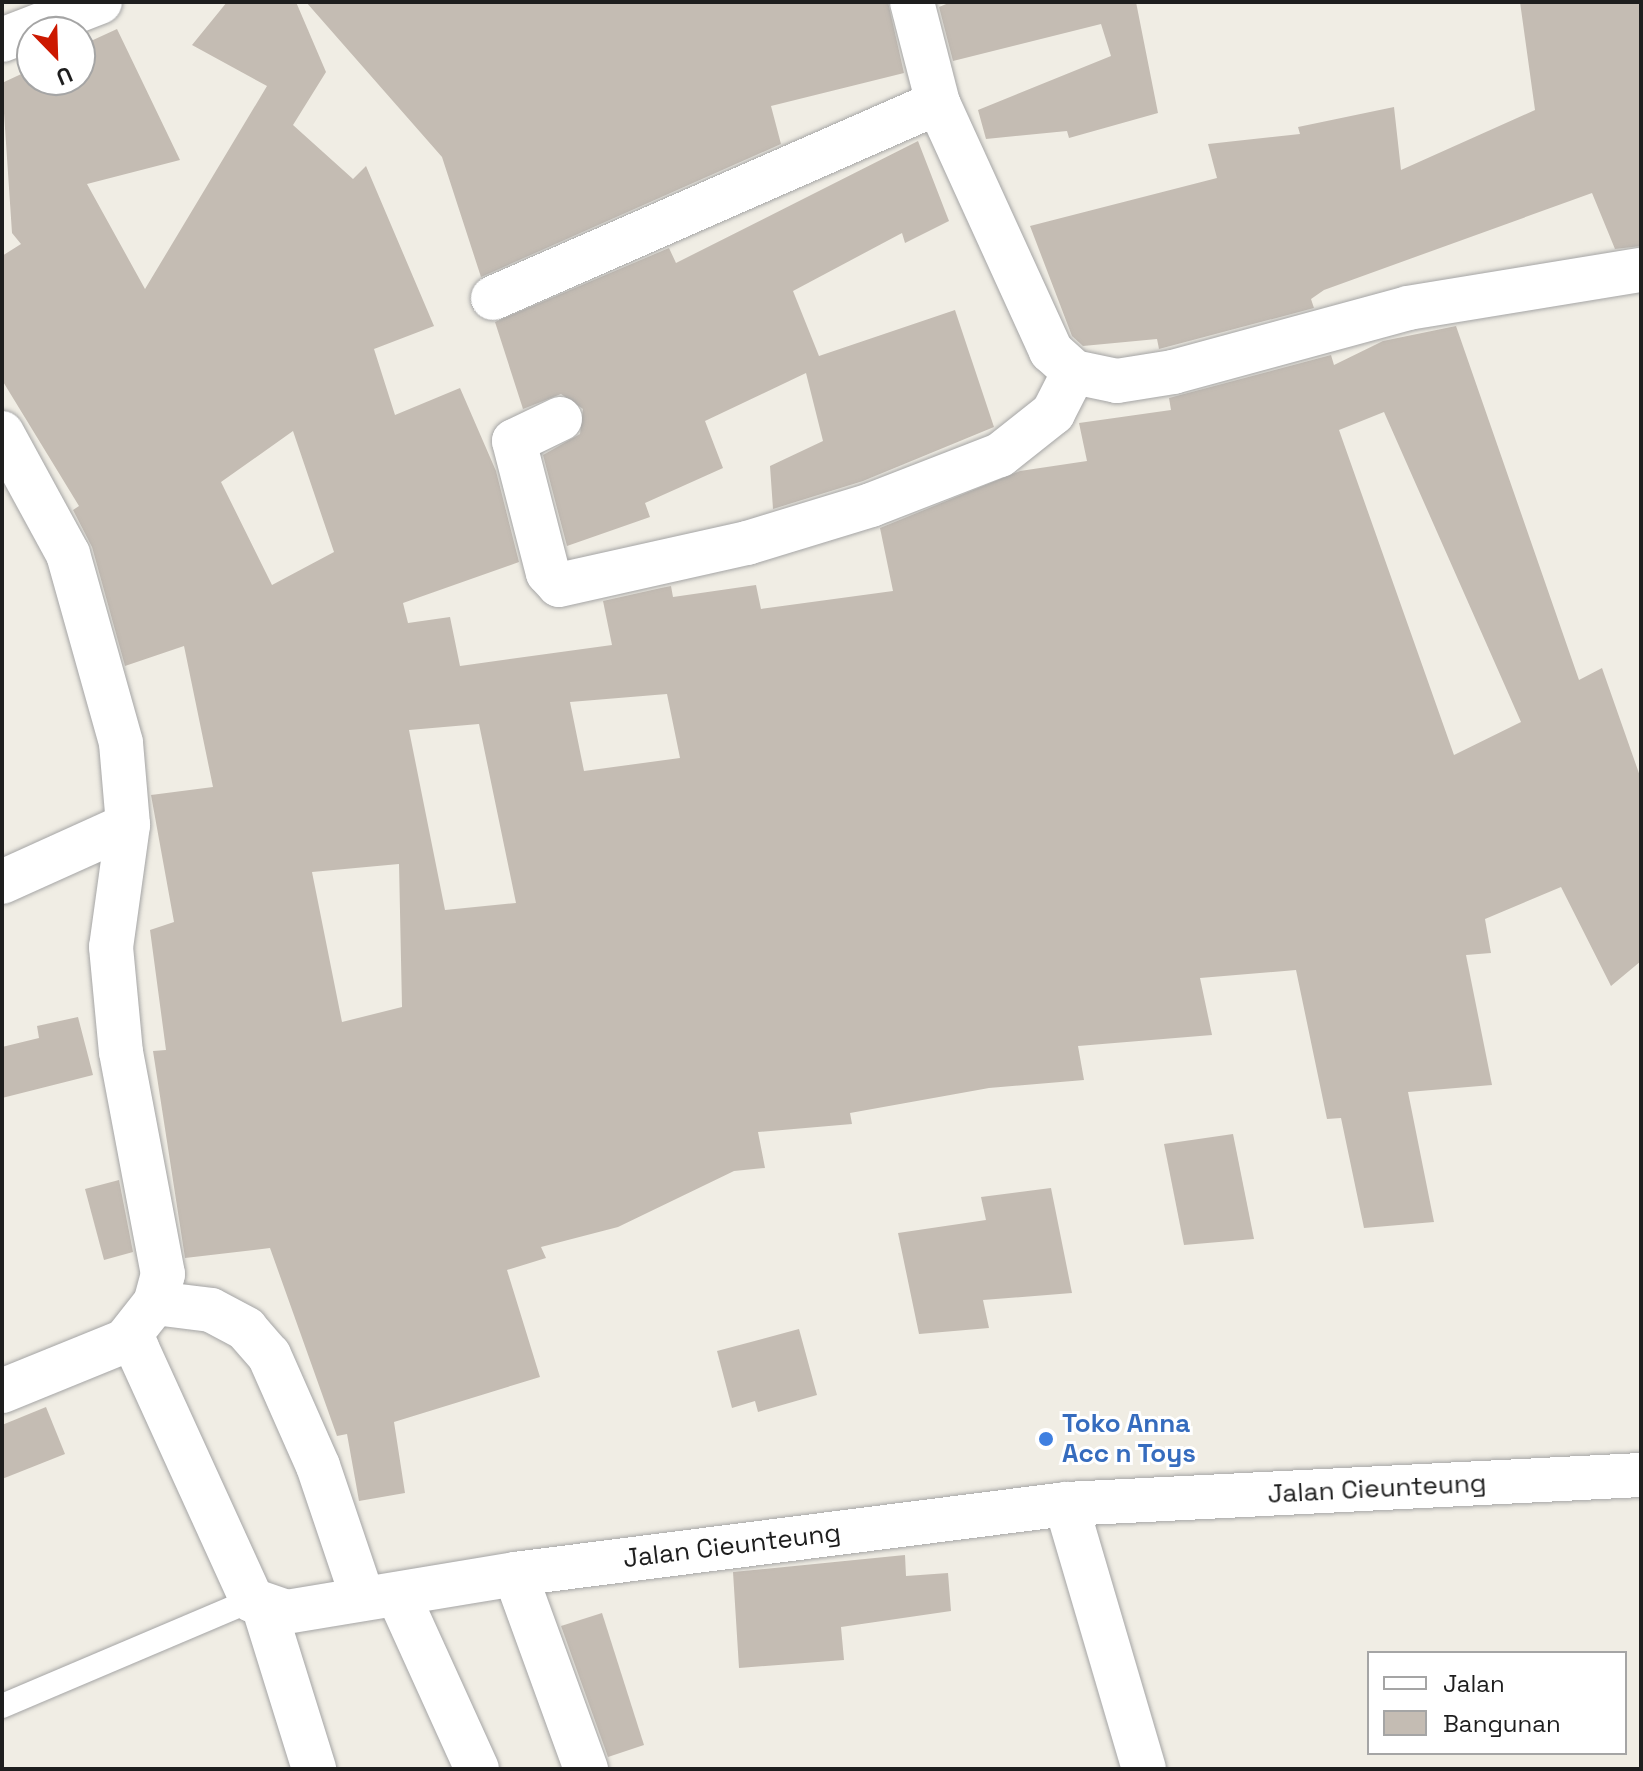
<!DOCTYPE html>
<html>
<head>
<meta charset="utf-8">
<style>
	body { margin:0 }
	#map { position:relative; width:1643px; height:1771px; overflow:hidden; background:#f0ede4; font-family:"Space Grotesk",sans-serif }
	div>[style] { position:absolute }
	.building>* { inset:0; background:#c4bcb3 }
	.roads { filter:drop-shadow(0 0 2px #a5a5a5) drop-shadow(0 0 2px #a5a5a5) }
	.service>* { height:24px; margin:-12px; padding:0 12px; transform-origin:12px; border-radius:12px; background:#fff }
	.minor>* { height:44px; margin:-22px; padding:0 22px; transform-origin:22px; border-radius:22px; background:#fff }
	.tertiary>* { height:44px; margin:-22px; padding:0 22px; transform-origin:22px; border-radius:22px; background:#fff }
	.dots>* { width:22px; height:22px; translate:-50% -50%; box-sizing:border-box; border:4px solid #fff; border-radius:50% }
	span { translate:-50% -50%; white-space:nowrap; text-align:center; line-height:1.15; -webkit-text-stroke:6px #fff; paint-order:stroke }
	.shop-label { font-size:26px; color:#366cbe; font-weight:700 }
	.left { translate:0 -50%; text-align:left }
	.street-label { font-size:26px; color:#1e1e1e }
	.frame { position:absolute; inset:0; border:4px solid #1e1e1e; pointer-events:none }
	.legend { position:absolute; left:1367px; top:1651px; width:260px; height:104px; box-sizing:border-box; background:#fff; border:2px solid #a5a5a5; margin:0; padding:10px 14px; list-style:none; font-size:24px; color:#1e1e1e }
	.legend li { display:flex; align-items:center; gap:16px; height:40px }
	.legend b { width:40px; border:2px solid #a5a5a5 }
	.north { position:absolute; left:16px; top:16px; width:80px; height:80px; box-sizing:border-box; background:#fff; border:2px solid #a5a5a5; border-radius:50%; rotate:157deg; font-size:22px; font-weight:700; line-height:32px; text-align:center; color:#1e1e1e }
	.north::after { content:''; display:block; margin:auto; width:28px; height:36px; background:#cc1800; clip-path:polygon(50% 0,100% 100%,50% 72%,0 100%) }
</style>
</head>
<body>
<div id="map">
	<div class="building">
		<i style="clip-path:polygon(evenodd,227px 2px,296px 2px,326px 72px,293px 125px,353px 179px,366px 166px,434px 326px,374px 349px,395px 415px,460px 388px,496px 471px,519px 562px,403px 603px,408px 623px,450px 617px,460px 666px,612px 645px,603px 601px,661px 588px,671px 586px,673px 597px,756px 585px,761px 609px,893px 591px,880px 528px,1020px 471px,1087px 461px,1079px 423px,1171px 410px,1169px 398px,1331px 355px,1334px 365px,1383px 341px,1456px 326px,1579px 680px,1602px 668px,1641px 779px,1641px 961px,1611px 986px,1561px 887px,1485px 919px,1491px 953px,1466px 955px,1492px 1085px,1408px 1092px,1434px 1222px,1364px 1228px,1341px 1118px,1327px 1119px,1296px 970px,1200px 978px,1212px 1035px,1078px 1046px,1084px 1080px,989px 1088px,850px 1113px,852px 1124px,758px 1132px,765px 1168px,734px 1171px,618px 1227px,541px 1247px,546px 1258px,507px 1270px,540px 1377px,394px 1422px,405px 1493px,359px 1501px,347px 1434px,337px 1436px,270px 1248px,185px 1258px,153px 1051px,166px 1050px,150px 930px,174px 922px,151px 795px,213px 787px,184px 646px,125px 666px,92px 547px,73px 510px,79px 506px,2px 380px,2px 256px,21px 244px,12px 233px,2px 83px,32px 69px,32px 80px,80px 80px,80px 46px,117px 29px,180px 160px,87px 184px,145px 289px,267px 86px,192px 45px,227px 2px,1384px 412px,1521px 722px,1454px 755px,1339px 430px,1384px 412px,227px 2px,293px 431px,334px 552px,272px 585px,221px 482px,293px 431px,227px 2px,667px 694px,680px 758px,584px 771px,570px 702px,667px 694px,227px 2px,479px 724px,516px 903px,445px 910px,409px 730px,479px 724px,227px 2px,399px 864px,402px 1007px,342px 1022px,312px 872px,399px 864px)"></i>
		<i style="clip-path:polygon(306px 2px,888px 2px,904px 73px,771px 106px,781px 144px,481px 277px,442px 157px)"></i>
		<i style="clip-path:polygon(951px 2px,1136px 2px,1158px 113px,1069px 138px,1067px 131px,986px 139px,978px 110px,1111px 56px,1101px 24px,953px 61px,939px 7px)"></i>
		<i style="clip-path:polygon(1520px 2px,1641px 2px,1641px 246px,1615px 249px,1592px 193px,1324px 290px,1311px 299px,1314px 308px,1159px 349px,1157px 339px,1083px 346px,1072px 336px,1030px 226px,1217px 178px,1208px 144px,1300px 134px,1298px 127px,1394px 107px,1401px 170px,1535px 110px)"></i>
		<i style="clip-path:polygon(918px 141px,949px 221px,905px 243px,902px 233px,793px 291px,819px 356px,955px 310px,994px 427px,863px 481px,773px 509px,770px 466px,823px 441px,806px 373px,705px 421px,723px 468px,645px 503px,650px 517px,567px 546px,543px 455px,580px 434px,583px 409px,561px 394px,523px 409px,495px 322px,669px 248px,676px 263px)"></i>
		<i style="clip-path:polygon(78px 1017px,93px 1075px,2px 1098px,2px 1047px,39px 1038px,37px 1026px)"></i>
		<i style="clip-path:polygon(1233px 1134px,1254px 1239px,1184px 1245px,1164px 1144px)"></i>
		<i style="clip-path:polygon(119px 1180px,133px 1252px,104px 1260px,85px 1189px)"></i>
		<i style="clip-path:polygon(1051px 1188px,1072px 1293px,983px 1300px,989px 1328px,919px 1334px,898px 1233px,986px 1220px,981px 1197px)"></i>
		<i style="clip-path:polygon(799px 1329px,817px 1395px,758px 1412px,755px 1401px,732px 1408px,717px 1351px)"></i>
		<i style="clip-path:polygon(46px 1407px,65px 1454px,2px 1479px,2px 1425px)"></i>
		<i style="clip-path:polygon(905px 1555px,906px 1576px,948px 1573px,951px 1611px,841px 1627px,844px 1660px,739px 1668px,733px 1572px)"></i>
		<i style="clip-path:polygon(602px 1613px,644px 1745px,608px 1757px,561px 1626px)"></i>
	</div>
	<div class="roads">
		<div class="service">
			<i style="left:2px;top:1706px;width:272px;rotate:-23deg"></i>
		</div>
		<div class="minor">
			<i style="left:912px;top:2px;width:104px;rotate:75.6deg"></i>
			<i style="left:938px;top:103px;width:273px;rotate:65.5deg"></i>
			<i style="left:1051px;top:351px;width:31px;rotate:42deg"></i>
			<i style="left:1074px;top:372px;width:44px;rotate:11.8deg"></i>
			<i style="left:1117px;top:381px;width:57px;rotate:-9.1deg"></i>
			<i style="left:1173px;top:372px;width:244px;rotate:-15.2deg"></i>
			<i style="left:1408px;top:308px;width:236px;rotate:-9.3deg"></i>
			<i style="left:2px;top:40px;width:105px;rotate:-21.2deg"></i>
			<i style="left:493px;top:298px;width:486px;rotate:-23.7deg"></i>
			<i style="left:560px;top:419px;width:51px;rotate:154.4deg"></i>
			<i style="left:514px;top:441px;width:136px;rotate:75.6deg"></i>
			<i style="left:548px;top:573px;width:16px;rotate:47deg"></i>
			<i style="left:559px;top:585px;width:193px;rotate:-12.6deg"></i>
			<i style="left:747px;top:543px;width:130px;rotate:-17deg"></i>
			<i style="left:871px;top:505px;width:138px;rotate:-21.2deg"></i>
			<i style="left:1000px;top:455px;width:68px;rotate:-38.4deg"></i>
			<i style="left:1053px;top:413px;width:46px;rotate:-62.9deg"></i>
			<i style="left:2px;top:433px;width:138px;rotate:61.4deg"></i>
			<i style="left:68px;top:554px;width:196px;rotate:74.3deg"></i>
			<i style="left:121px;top:743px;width:82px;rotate:85.1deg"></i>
			<i style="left:128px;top:825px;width:123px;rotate:97.9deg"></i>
			<i style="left:111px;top:947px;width:105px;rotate:84.6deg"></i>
			<i style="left:121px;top:1052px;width:226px;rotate:79.3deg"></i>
			<i style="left:163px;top:1274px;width:30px;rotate:105deg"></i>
			<i style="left:155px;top:1303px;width:48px;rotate:128.3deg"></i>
			<i style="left:2px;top:882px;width:138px;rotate:-24.3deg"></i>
			<i style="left:155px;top:1303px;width:56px;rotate:7.1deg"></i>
			<i style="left:211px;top:1310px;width:40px;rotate:28deg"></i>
			<i style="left:246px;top:1329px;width:35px;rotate:49deg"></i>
			<i style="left:269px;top:1355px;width:121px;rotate:66.2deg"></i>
			<i style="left:318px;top:1466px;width:140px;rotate:71.3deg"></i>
			<i style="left:1066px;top:1504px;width:276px;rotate:73.6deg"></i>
			<i style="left:515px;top:1574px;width:208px;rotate:70deg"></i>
			<i style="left:398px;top:1595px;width:191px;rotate:65.6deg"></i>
			<i style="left:264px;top:1608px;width:169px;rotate:72.7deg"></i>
		</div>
		<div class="tertiary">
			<i style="left:2px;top:1391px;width:133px;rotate:-22.1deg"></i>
			<i style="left:125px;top:1341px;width:14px;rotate:30deg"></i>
			<i style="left:137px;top:1348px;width:277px;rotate:65.5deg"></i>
			<i style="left:252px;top:1600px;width:36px;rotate:19deg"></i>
			<i style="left:286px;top:1612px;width:232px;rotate:-9.4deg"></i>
			<i style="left:515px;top:1574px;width:555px;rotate:-7.24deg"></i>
			<i style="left:1066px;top:1504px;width:576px;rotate:-2.89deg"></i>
		</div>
	</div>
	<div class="dots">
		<i style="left:1046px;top:1439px;background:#3f7fe0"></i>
	</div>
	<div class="shop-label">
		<span class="left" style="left:1062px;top:1439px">Toko Anna<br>Acc n Toys</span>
	</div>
	<div class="street-label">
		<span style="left:1377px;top:1489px;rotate:-3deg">Jalan Cieunteung</span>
		<span style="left:732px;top:1546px;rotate:-7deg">Jalan Cieunteung</span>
	</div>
	<div class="frame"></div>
	<ul class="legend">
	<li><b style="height:10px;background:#fff"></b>Jalan</li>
	<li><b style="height:22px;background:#c4bcb3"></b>Bangunan</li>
	</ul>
	<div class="north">U</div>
</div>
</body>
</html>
